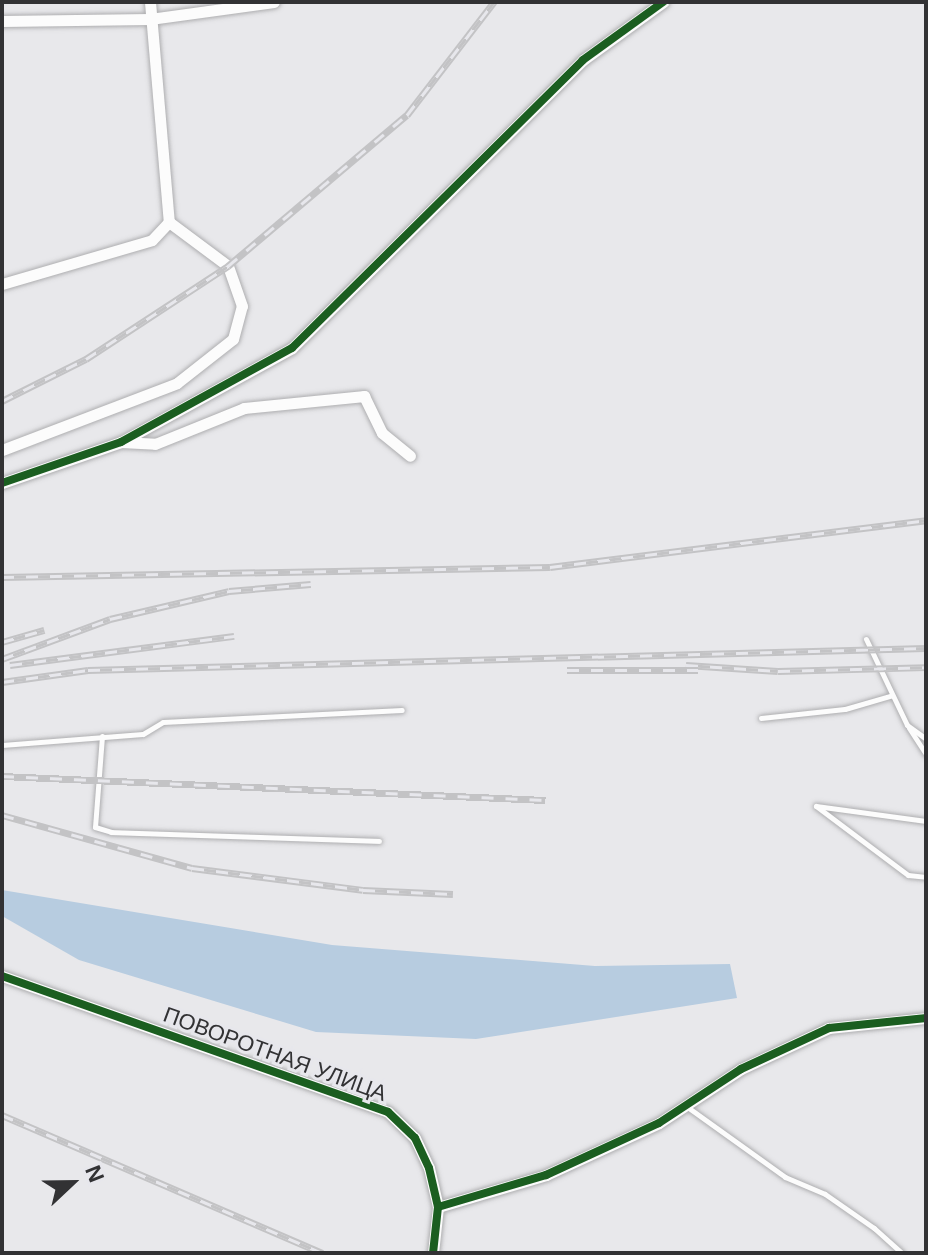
<!DOCTYPE html>
<html>
<head>
<meta charset="utf-8">
<style>
	body { margin:0 }
	#map { position:relative; width:928px; height:1255px; overflow:hidden; background:#e8e8eb; font-family:Arial,sans-serif }
	div>[style] { position:absolute }
	.water>* { inset:0; background:#b7cce0 }
	.roads { filter:drop-shadow(0 0 2px #aeaeb0) drop-shadow(0 0 2px #aeaeb0) }
	.lane>* { height:5px; margin:-2.5px; padding:0 2.5px; transform-origin:2.5px; border-radius:2.5px; background:#fcfcfc }
	.street>* { height:11px; margin:-5.5px; padding:0 5.5px; transform-origin:5.5px; border-radius:5.5px; background:#fcfcfc }
	.rail>* { height:7px; margin-top:-3.5px; transform-origin:0; background:repeating-linear-gradient(90deg,#e7e7ec 0 12px,#c3c3c5 0 24px); box-sizing:border-box; border-block:2px solid #c3c3c5 }
	.cycleway>* { height:8px; margin:-4px; padding:0 4px; transform-origin:4px; border-radius:4px; background:#1b5e20 }
	span { translate:-50% -50%; white-space:nowrap; text-align:center; line-height:1.15; -webkit-text-stroke:6px #e7e7ec; paint-order:stroke }
	.street-label { font-size:22px; color:#323234 }
	.frame { position:absolute; inset:0; border:4px solid #323234; pointer-events:none }
	.north { position:absolute; left:32px; top:1143px; width:80px; height:80px; -webkit-text-stroke:6px #e7e7ec; paint-order:stroke; rotate:68deg; font-size:22px; font-weight:700; line-height:32px; text-align:center; color:#323234 }
	.north::after { content:''; display:block; margin:auto; width:28px; height:36px; background:#323234; clip-path:polygon(50% 0,100% 100%,50% 72%,0 100%) }
</style>
</head>
<body>
<div id="map">
	<div class="water">
		<i style="clip-path:polygon(2px 890px,332px 945px,595px 966px,730px 964px,737px 998px,476px 1039px,316px 1032px,79px 960px,2px 916px)"></i>
	</div>
	<div class="roads">
		<div class="lane">
			<i style="left:866px;top:639px;width:95px;rotate:64.5deg"></i>
			<i style="left:907px;top:725px;width:24px;rotate:36deg"></i>
			<i style="left:761px;top:718px;width:84px;rotate:-6.1deg"></i>
			<i style="left:845px;top:709px;width:47px;rotate:-16.1deg"></i>
			<i style="left:909px;top:728px;width:31px;rotate:57deg"></i>
			<i style="left:102px;top:736px;width:91px;rotate:94.4deg"></i>
			<i style="left:95px;top:827px;width:17px;rotate:17deg"></i>
			<i style="left:111px;top:832px;width:268px;rotate:1.9deg"></i>
			<i style="left:2px;top:745px;width:141px;rotate:-4.5deg"></i>
			<i style="left:143px;top:734px;width:23px;rotate:-31deg"></i>
			<i style="left:163px;top:722px;width:239px;rotate:-2.9deg"></i>
			<i style="left:816px;top:806px;width:115px;rotate:36.9deg"></i>
			<i style="left:908px;top:875px;width:18px;rotate:6deg"></i>
			<i style="left:816px;top:806px;width:111px;rotate:7.8deg"></i>
			<i style="left:686px;top:1106px;width:122px;rotate:35.6deg"></i>
			<i style="left:785px;top:1177px;width:43px;rotate:23deg"></i>
			<i style="left:825px;top:1194px;width:60px;rotate:34.8deg"></i>
			<i style="left:874px;top:1228px;width:38px;rotate:42deg"></i>
		</div>
		<div class="street">
			<i style="left:150px;top:2px;width:221px;rotate:85.1deg"></i>
			<i style="left:2px;top:21px;width:148px;rotate:-0.8deg"></i>
			<i style="left:150px;top:19px;width:125px;rotate:-7.8deg"></i>
			<i style="left:2px;top:284px;width:156px;rotate:-16.3deg"></i>
			<i style="left:152px;top:240px;width:25px;rotate:-47deg"></i>
			<i style="left:121px;top:442px;width:34px;rotate:3deg"></i>
			<i style="left:155px;top:444px;width:96px;rotate:-22deg"></i>
			<i style="left:244px;top:408px;width:121px;rotate:-5.7deg"></i>
			<i style="left:364px;top:396px;width:41px;rotate:64.1deg"></i>
			<i style="left:382px;top:433px;width:36px;rotate:39deg"></i>
			<i style="left:2px;top:450px;width:187px;rotate:-20.9deg"></i>
			<i style="left:177px;top:383px;width:71px;rotate:-38.2deg"></i>
			<i style="left:233px;top:339px;width:34px;rotate:-75deg"></i>
			<i style="left:242px;top:306px;width:42px;rotate:-109.3deg"></i>
			<i style="left:228px;top:266px;width:74px;rotate:-143.3deg"></i>
			<i style="left:2px;top:483px;width:126px;rotate:-19deg"></i>
			<i style="left:121px;top:442px;width:195px;rotate:-28.8deg"></i>
			<i style="left:292px;top:348px;width:409px;rotate:-44.7deg"></i>
			<i style="left:583px;top:60px;width:99px;rotate:-35.9deg"></i>
			<i style="left:2px;top:976px;width:409px;rotate:19.4deg"></i>
			<i style="left:388px;top:1112px;width:37px;rotate:44deg"></i>
			<i style="left:415px;top:1138px;width:33px;rotate:65deg"></i>
			<i style="left:429px;top:1168px;width:40px;rotate:77deg"></i>
			<i style="left:438px;top:1207px;width:46px;rotate:96.2deg"></i>
			<i style="left:438px;top:1207px;width:113px;rotate:-16.5deg"></i>
			<i style="left:546px;top:1175px;width:124px;rotate:-24.7deg"></i>
			<i style="left:659px;top:1123px;width:98px;rotate:-33.4deg"></i>
			<i style="left:741px;top:1069px;width:97px;rotate:-25deg"></i>
			<i style="left:829px;top:1028px;width:98px;rotate:-5.9deg"></i>
		</div>
	</div>
	<div class="rail">
		<i style="left:2px;top:401px;width:94px;rotate:-26.6deg"></i>
		<i style="left:86px;top:359px;width:170px;rotate:-33.2deg"></i>
		<i style="left:228px;top:266px;width:234px;rotate:-40.2deg"></i>
		<i style="left:407px;top:115px;width:143px;rotate:-52.4deg"></i>
		<i style="left:2px;top:577px;width:548px;rotate:-1.05deg"></i>
		<i style="left:550px;top:567px;width:379px;rotate:-7.1deg"></i>
		<i style="left:2px;top:642px;width:44px;rotate:-15.9deg"></i>
		<i style="left:2px;top:659px;width:115px;rotate:-20.3deg"></i>
		<i style="left:110px;top:619px;width:122px;rotate:-13.2deg"></i>
		<i style="left:229px;top:591px;width:82px;rotate:-4.9deg"></i>
		<i style="left:10px;top:665px;width:226px;rotate:-7.4deg"></i>
		<i style="left:686px;top:665px;width:92px;rotate:3.7deg"></i>
		<i style="left:778px;top:671px;width:148px;rotate:-1.5deg"></i>
		<i style="left:567px;top:670px;width:131px"></i>
		<i style="left:2px;top:682px;width:87px;rotate:-7.9deg"></i>
		<i style="left:88px;top:670px;width:838px;rotate:-1.5deg"></i>
		<i style="left:2px;top:776px;width:544px;rotate:2.53deg"></i>
		<i style="left:2px;top:815px;width:197px;rotate:15.6deg"></i>
		<i style="left:192px;top:868px;width:172px;rotate:7.3deg"></i>
		<i style="left:363px;top:890px;width:90px;rotate:2.5deg"></i>
		<i style="left:2px;top:1115px;width:349px;rotate:23.3deg"></i>
	</div>
	<div class="cycleway">
		<i style="left:2px;top:483px;width:126px;rotate:-19deg"></i>
		<i style="left:121px;top:442px;width:195px;rotate:-28.8deg"></i>
		<i style="left:292px;top:348px;width:409px;rotate:-44.7deg"></i>
		<i style="left:583px;top:60px;width:99px;rotate:-35.9deg"></i>
		<i style="left:2px;top:976px;width:409px;rotate:19.4deg"></i>
		<i style="left:388px;top:1112px;width:37px;rotate:44deg"></i>
		<i style="left:415px;top:1138px;width:33px;rotate:65deg"></i>
		<i style="left:429px;top:1168px;width:40px;rotate:77deg"></i>
		<i style="left:438px;top:1207px;width:46px;rotate:96.2deg"></i>
		<i style="left:438px;top:1207px;width:113px;rotate:-16.5deg"></i>
		<i style="left:546px;top:1175px;width:124px;rotate:-24.7deg"></i>
		<i style="left:659px;top:1123px;width:98px;rotate:-33.4deg"></i>
		<i style="left:741px;top:1069px;width:97px;rotate:-25deg"></i>
		<i style="left:829px;top:1028px;width:98px;rotate:-5.9deg"></i>
	</div>
	<div class="street-label">
		<span style="left:275px;top:1054px;rotate:20deg">ПОВОРОТНАЯ УЛИЦА</span>
	</div>
	<div class="frame"></div>
	<div class="north">N</div>
</div>
</body>
</html>
